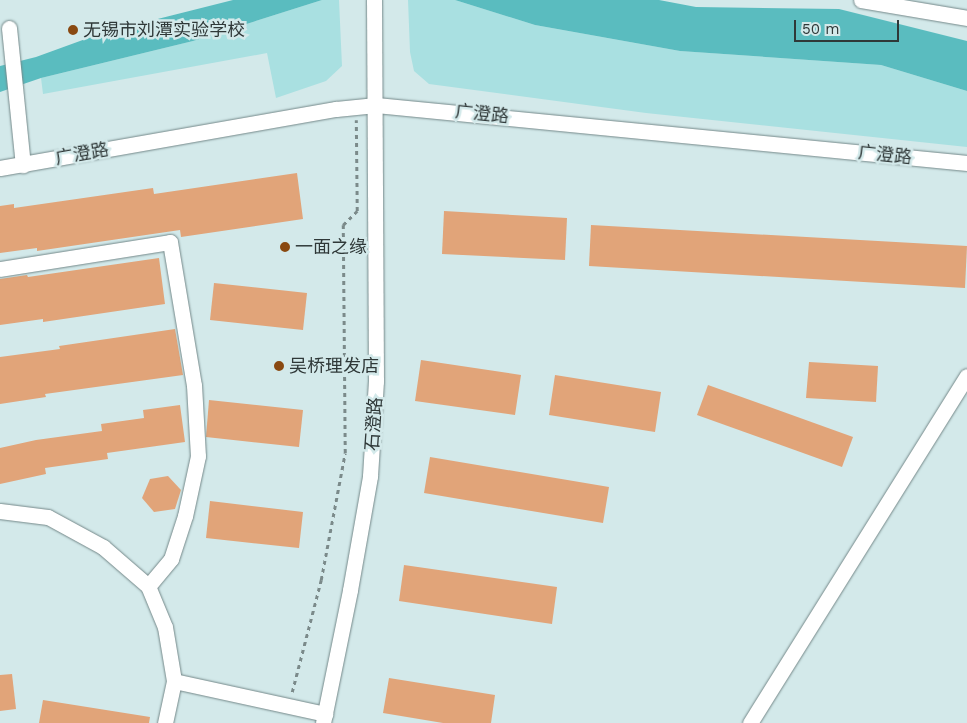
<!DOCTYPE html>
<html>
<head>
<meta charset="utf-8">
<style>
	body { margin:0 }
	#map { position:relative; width:967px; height:723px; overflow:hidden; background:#d3e9ea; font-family:"Work Sans","Noto Sans SC",sans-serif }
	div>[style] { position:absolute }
	.green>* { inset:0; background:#a9e0e1 }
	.water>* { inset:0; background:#5abcbf }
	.building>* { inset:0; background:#e1a479 }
	.path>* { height:2.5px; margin-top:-1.25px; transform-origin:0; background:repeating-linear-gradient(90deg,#7b8a8a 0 4px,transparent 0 8px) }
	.roads { filter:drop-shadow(0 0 1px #748889) drop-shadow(0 0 1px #748889) }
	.minor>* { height:15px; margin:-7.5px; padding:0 7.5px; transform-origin:7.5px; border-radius:7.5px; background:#fff }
	.dots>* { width:14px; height:14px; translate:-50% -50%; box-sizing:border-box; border:2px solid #d3e9ea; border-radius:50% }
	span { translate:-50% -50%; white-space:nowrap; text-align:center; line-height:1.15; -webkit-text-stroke:5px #d3e9ea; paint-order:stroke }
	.poi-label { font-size:18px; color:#2f3838 }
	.left { translate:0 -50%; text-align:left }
	.street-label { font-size:18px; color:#2f3838 }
	.scale { position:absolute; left:794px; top:20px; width:105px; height:22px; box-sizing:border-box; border:2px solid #2f3838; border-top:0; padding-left:6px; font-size:15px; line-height:18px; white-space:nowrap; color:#2f3838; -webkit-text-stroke:4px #d3e9ea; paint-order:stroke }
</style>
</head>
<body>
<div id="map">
	<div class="green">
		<i style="clip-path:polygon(322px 0,339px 0,342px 66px,326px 81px,276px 98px,267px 53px,43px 94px,41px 78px,193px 41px)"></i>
		<i style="clip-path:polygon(408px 0,455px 0,535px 25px,680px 51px,881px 65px,967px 91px,967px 147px,646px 113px,429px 84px,414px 71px,410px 52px)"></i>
	</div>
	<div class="water">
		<i style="clip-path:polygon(233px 0,322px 0,193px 41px,41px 78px,0 92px,0 66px,36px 57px,102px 33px)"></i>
		<i style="clip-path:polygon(455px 0,659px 0,696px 7px,839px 9px,967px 41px,967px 91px,881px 65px,680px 51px,535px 25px)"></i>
	</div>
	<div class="building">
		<i style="clip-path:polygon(297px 173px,303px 219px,181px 237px,180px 230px,37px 251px,37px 248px,0 253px,0 206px,14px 204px,14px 208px,153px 188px,154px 194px)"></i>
		<i style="clip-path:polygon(444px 211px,567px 218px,565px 260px,442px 254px)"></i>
		<i style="clip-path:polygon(591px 225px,967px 246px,965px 288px,589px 266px)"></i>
		<i style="clip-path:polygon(159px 258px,165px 304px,43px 322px,43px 319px,0 325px,0 279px,27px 275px,28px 277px)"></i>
		<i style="clip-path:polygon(214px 283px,307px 293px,303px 330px,210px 320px)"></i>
		<i style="clip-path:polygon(175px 329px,183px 375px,45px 394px,46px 397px,0 404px,0 357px,60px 349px,59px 346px)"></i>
		<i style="clip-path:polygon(421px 360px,521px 375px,515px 415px,415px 401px)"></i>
		<i style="clip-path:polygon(809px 362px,878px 366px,876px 402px,806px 398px)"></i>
		<i style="clip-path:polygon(555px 375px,661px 392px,655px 432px,549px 415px)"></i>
		<i style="clip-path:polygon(708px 385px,853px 437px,842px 467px,697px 415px)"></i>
		<i style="clip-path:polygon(209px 400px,303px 410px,299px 447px,206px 437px)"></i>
		<i style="clip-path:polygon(180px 405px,185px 442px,107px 453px,108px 459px,45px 468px,46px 474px,0 484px,0 448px,36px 440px,102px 431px,101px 424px,144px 418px,143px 410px)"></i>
		<i style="clip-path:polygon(430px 457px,609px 487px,603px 523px,424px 493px)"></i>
		<i style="clip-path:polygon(168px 476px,181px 490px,175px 509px,154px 512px,142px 498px,150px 479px)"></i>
		<i style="clip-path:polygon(210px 501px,303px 512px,299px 548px,206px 538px)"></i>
		<i style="clip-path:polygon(404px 565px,557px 587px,552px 624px,399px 601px)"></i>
		<i style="clip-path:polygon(12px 674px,16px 709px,0 711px,0 675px)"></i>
		<i style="clip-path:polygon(389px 678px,495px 695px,491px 723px,443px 723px,383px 713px)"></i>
		<i style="clip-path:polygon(43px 700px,150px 717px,149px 723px,39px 723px)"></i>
	</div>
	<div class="path">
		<i style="left:292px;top:692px;width:116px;rotate:-75.5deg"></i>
		<i style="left:321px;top:580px;width:129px;rotate:-79.3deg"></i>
		<i style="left:345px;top:453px;width:228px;rotate:-90.5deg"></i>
		<i style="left:343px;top:225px;width:20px;rotate:-45deg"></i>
		<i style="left:357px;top:211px;width:91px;rotate:-90.6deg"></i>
	</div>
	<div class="roads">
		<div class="minor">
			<i style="left:861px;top:0;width:108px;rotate:9.6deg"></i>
			<i style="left:9px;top:28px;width:138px;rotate:84.2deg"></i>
			<i style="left:0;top:168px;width:341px;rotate:-10deg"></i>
			<i style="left:336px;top:109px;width:40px;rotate:-5.7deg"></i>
			<i style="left:376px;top:105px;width:594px;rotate:5.6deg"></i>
			<i style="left:0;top:269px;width:172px;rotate:-9deg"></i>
			<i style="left:170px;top:242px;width:145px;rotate:80.5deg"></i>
			<i style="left:194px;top:385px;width:71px;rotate:86.8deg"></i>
			<i style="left:198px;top:456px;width:61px;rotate:102.2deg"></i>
			<i style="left:185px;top:516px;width:45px;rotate:108deg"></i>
			<i style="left:171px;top:559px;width:35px;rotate:130deg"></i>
			<i style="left:0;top:511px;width:48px;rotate:7.1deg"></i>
			<i style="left:48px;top:517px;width:63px;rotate:28.6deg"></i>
			<i style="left:103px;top:547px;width:60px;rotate:40.9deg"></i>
			<i style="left:148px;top:586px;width:44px;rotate:67.5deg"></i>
			<i style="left:165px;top:627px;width:55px;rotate:80.5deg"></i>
			<i style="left:174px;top:681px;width:155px;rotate:12.3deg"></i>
			<i style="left:165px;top:723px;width:43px;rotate:-77.9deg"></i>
			<i style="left:323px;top:723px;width:136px;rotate:-78.5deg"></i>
			<i style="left:350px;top:590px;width:116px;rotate:-80deg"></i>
			<i style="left:370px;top:476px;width:95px;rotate:-86.4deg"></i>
			<i style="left:376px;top:381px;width:381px;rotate:-90.3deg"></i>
			<i style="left:750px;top:723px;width:409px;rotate:-58deg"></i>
		</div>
	</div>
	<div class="dots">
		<i style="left:73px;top:30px;background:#894911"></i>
		<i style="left:285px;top:247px;background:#894911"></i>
		<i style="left:279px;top:366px;background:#894911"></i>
	</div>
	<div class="poi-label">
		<span class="left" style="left:83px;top:30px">无锡市刘潭实验学校</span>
		<span class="left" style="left:295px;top:247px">一面之缘</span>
		<span class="left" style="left:289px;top:366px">吴桥理发店</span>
	</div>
	<div class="street-label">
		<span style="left:482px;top:114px;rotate:6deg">广澄路</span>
		<span style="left:82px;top:154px;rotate:-10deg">广澄路</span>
		<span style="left:885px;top:155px;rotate:6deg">广澄路</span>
		<span style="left:374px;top:424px;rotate:-86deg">石澄路</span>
	</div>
	<div class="scale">50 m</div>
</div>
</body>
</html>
